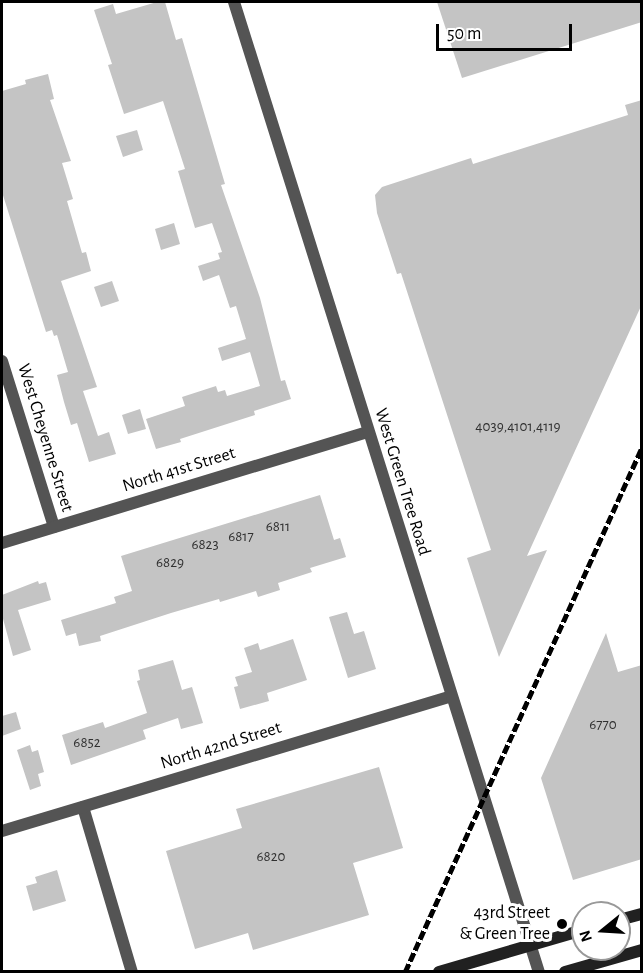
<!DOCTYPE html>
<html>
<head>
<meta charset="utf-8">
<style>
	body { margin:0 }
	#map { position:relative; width:643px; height:973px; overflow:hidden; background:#fff; font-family:"Alegreya Sans",sans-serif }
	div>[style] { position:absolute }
	.building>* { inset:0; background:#c4c4c4 }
	.minor>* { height:12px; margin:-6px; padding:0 6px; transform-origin:6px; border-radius:6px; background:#545454 }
	.tertiary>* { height:12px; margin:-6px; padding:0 6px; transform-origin:6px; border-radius:6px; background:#545454 }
	.secondary>* { height:12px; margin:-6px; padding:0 6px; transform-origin:6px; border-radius:6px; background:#212121 }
	.rail>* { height:4.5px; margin-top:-2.25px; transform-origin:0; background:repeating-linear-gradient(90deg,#000 0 9px,transparent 0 12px) }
	.dots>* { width:16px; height:16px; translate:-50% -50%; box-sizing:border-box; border:3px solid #fff; border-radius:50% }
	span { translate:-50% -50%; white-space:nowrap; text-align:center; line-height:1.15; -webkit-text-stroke:6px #fff; paint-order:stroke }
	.number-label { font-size:15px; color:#313131 }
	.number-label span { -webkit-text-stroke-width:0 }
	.street-label { font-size:18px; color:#000 }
	.poi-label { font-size:18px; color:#000 }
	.right { translate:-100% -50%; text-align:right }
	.frame { position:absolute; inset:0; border:3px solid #000; pointer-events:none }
	.north { position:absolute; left:571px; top:901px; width:60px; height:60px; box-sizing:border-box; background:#fff; border:2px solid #999; border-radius:50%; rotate:252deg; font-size:16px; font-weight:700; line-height:24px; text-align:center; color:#000 }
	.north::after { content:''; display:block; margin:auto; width:21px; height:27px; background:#000; clip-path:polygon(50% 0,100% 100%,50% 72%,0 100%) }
	.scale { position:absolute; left:436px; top:24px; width:136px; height:27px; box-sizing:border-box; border:3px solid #000; border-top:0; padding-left:8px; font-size:18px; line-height:21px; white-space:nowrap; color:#000; -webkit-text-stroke:4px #fff; paint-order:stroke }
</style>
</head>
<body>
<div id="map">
	<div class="building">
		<i style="clip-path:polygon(157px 2px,165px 2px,176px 40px,182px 38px,225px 184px,221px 185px,260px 298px,281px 381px,285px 380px,291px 399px,254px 411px,255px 415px,180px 439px,181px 442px,156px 449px,146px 419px,185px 406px,182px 397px,216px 386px,218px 392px,225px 390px,227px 396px,260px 386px,250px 352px,222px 361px,218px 348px,246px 339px,236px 306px,230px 308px,219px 275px,203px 281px,198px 266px,220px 259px,218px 253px,222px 252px,212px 223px,195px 228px,178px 171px,185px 169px,163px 101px,124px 114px,108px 65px,112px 64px,94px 10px,113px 4px,116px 14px)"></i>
		<i style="clip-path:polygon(437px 2px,642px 2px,642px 22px,462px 78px)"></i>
		<i style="clip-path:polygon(48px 74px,54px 99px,50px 100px,71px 161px,62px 163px,73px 199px,67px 201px,82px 253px,86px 252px,91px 271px,61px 281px,97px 387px,83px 391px,98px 436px,109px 432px,116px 454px,89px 462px,77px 423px,71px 425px,64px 402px,57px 375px,68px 372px,57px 335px,54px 336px,52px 330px,46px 332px,2px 192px,2px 91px,26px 84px,25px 80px)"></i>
		<i style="clip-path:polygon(642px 100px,642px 304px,527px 556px,547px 550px,499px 657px,467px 558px,491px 550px,401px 273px,397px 274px,377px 213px,375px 195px,382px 187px,471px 158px,473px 164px,628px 115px,625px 105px)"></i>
		<i style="clip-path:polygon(137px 130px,143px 150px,123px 157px,116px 136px)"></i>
		<i style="clip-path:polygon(174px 223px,180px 244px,161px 250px,155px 229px)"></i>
		<i style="clip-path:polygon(112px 281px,119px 301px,101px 307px,94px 287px)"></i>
		<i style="clip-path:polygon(140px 409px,146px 429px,128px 434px,122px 415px)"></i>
		<i style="clip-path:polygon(320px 495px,334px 540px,340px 538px,346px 557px,310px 568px,312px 572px,278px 583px,280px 590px,258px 597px,256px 591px,220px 602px,219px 599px,171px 613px,100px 636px,101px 641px,79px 646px,76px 633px,66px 636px,61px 620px,116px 603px,114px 597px,132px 591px,121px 556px)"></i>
		<i style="clip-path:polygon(38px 581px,39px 584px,46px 582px,51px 600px,18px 610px,31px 650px,13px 656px,2px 615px,2px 595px)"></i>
		<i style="clip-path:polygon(347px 612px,354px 634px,364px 631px,376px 669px,348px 678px,329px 617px)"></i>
		<i style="clip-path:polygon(606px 633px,618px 672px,642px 665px,642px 859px,573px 880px,541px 778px)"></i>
		<i style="clip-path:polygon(293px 639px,307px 680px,267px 693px,269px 701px,240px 709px,234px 687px,238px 686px,235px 677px,252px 672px,244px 648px,258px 643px,260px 650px)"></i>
		<i style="clip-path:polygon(173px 660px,182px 690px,192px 687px,203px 723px,181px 729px,178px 718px,143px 730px,146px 739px,71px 765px,62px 735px,103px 722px,105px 728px,147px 713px,137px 681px,140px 680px,138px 670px)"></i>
		<i style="clip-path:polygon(16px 712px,21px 729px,2px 736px,2px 716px)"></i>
		<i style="clip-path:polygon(30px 745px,32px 752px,38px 750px,44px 772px,38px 774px,41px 786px,30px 790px,17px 750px)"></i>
		<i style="clip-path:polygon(379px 767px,403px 848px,353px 863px,369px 915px,253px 950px,248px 933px,195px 949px,166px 851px,242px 828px,236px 809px)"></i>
		<i style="clip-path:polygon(57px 870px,66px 901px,33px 911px,26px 886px,37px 883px,35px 877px)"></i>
	</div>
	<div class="minor">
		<i style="left:2px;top:361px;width:174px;rotate:72.6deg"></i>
		<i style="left:2px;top:543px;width:382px;rotate:-16.9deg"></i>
		<i style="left:83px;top:807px;width:172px;rotate:73.5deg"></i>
		<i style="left:2px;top:831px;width:469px;rotate:-16.7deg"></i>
	</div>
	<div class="tertiary">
		<i style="left:234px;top:2px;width:1017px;rotate:72.55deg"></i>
	</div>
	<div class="secondary">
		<i style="left:619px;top:920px;width:24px;rotate:-15deg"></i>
		<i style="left:439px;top:972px;width:150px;rotate:-16.3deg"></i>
		<i style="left:565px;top:972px;width:80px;rotate:-15.9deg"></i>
	</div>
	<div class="rail">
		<i style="left:405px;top:972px;width:576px;rotate:-65.7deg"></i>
	</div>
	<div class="dots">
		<i style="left:562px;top:924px;background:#000"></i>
	</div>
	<div class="number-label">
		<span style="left:518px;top:427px">4039,4101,4119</span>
		<span style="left:278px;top:527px">6811</span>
		<span style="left:241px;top:537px">6817</span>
		<span style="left:205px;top:545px">6823</span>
		<span style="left:170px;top:563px">6829</span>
		<span style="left:603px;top:725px">6770</span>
		<span style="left:87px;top:743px">6852</span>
		<span style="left:271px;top:857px">6820</span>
	</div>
	<div class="street-label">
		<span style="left:45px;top:438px;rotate:73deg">West Cheyenne Street</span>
		<span style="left:179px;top:470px;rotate:-17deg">North 41st Street</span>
		<span style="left:402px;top:482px;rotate:73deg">West Green Tree Road</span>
		<span style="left:221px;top:746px;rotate:-17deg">North 42nd Street</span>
	</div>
	<div class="poi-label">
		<span class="right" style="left:550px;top:924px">43rd Street<br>&amp; Green Tree</span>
	</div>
	<div class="frame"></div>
	<div class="north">N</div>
	<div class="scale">50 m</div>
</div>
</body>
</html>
